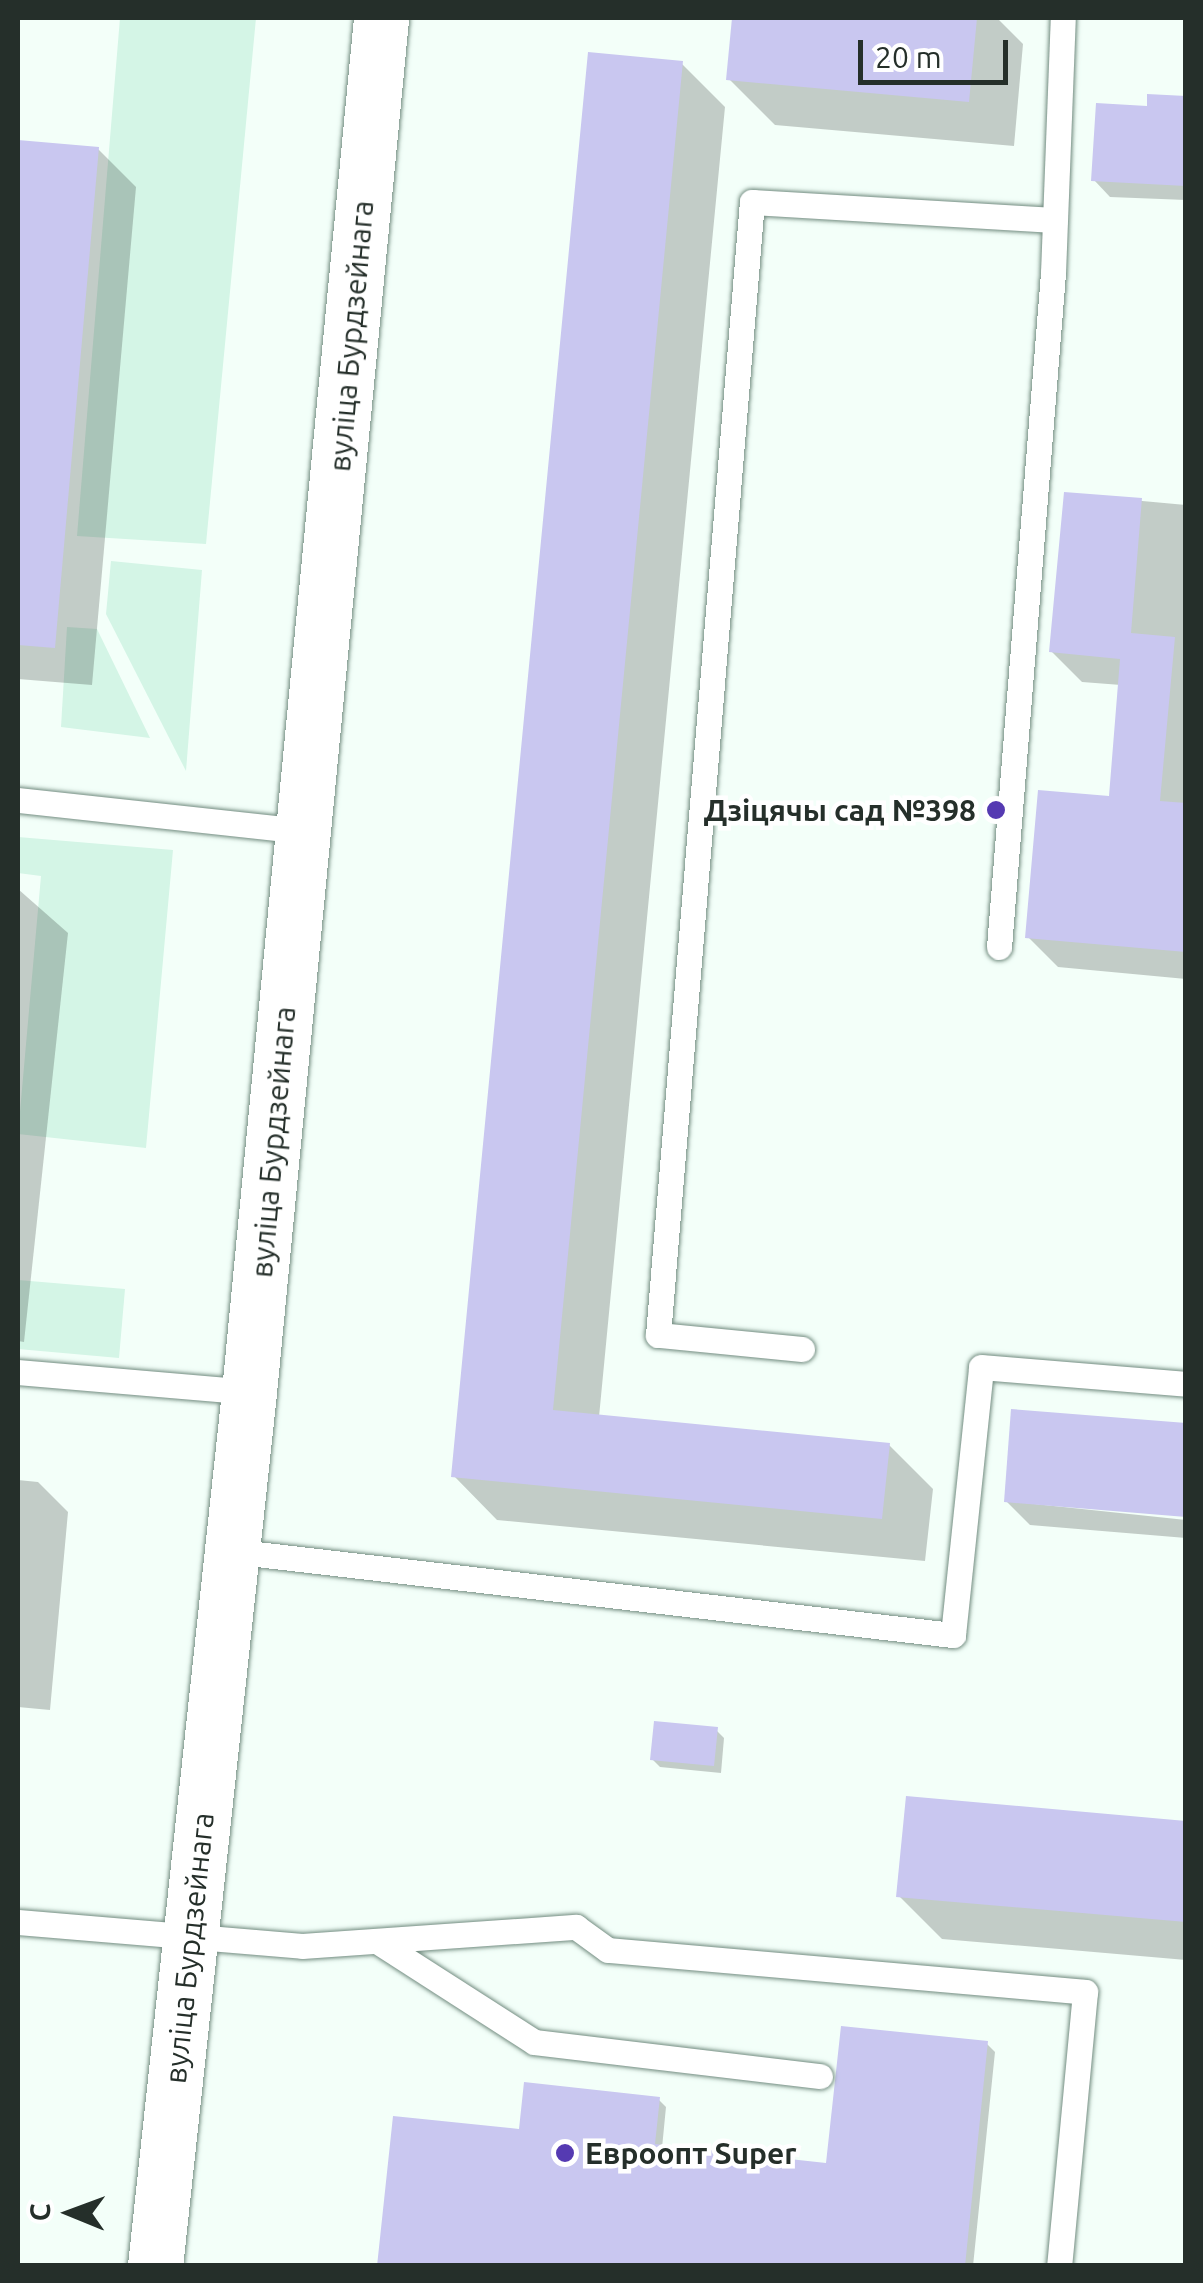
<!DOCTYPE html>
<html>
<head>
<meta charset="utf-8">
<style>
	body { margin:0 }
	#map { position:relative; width:1203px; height:2283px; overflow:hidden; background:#f3fff9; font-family:Ubuntu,sans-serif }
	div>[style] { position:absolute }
	.green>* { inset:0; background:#d4f5e6 }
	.shadow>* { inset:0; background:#0003 }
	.building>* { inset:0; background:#c9c7f0 }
	.roads { filter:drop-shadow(0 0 2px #738d81) drop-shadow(0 0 2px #738d81) }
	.service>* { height:25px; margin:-12.5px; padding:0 12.5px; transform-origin:12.5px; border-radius:12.5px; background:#fff }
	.tertiary>* { height:55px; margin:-27.5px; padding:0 27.5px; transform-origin:27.5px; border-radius:27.5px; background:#fff }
	.dots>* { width:28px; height:28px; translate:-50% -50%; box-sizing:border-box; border:5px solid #fff; border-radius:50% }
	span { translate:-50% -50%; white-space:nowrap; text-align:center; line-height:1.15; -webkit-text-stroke:9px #fff; paint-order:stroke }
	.street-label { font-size:30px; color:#252f2a }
	.poi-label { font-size:30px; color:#252f2a; font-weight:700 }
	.right { translate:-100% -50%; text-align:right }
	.left { translate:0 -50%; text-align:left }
	.frame { position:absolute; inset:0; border:20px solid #252f2a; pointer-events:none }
	.north { position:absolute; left:20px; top:2163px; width:100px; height:100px; -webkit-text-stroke:8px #fff; paint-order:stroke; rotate:271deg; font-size:28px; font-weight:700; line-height:40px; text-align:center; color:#252f2a }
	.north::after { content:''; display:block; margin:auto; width:35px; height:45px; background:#252f2a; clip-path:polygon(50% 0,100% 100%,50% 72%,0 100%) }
	.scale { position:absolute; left:858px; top:40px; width:150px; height:45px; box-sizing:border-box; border:5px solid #252f2a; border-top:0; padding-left:12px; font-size:30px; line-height:35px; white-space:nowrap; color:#252f2a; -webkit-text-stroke:8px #fff; paint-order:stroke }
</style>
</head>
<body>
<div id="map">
	<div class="green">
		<i style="clip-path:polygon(120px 18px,256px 18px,206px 544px,77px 536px)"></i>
		<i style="clip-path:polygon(111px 561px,202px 570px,186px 771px,106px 614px)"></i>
		<i style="clip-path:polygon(67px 627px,97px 629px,150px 738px,61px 727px)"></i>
		<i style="clip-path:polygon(18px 837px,173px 850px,146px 1148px,18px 1134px,41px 876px,18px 873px)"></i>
		<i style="clip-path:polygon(18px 1280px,125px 1289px,119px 1358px,18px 1349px)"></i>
	</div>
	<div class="shadow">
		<i style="clip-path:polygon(734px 18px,997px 18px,1023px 44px,1014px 146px,775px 125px,729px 79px)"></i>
		<i style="clip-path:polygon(682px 64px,725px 107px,599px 1417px,889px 1445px,933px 1489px,925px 1561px,497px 1520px,454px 1476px)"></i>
		<i style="clip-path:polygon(1186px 98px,1186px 200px,1110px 197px,1094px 180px,1149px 109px)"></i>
		<i style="clip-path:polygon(18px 142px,98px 149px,136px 187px,92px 685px,18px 679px)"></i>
		<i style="clip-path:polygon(1066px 494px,1186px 505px,1186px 979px,1058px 967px,1028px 937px,1111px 799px,1121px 685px,1082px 682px,1052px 652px)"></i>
		<i style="clip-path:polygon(18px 889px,68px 933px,24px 1342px,18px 1341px)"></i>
		<i style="clip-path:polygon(18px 1480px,38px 1482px,68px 1512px,50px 1710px,18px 1707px)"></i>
		<i style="clip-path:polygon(1006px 1501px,1186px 1520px,1186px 1538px,1030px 1525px)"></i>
		<i style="clip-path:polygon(716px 1730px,724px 1738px,721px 1773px,660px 1767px,652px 1759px)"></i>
		<i style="clip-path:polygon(1186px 1823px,1186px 1960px,942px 1939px,899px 1896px)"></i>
		<i style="clip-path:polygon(987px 2044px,995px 2052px,973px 2266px,380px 2266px,521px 2132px,658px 2099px,666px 2107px,662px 2148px,828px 2165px)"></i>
	</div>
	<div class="building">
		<i style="clip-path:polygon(732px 18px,977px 18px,969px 102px,726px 80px)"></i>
		<i style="clip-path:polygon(588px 52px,683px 61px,553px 1410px,890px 1443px,882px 1519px,451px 1477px)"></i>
		<i style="clip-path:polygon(1147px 94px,1186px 96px,1186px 186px,1091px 181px,1096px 103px,1147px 106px)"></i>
		<i style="clip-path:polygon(18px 140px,99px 147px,55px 648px,18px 645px)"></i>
		<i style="clip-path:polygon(1064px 492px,1142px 498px,1131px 633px,1175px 637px,1160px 801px,1186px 803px,1186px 952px,1025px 938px,1038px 790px,1109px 796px,1120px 659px,1049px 652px)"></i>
		<i style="clip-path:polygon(1011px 1409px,1186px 1423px,1186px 1517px,1004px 1502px)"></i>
		<i style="clip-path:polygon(654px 1721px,718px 1727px,714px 1766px,650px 1760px)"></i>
		<i style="clip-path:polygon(906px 1796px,1186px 1821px,1186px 1922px,896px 1897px)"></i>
		<i style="clip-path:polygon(841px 2026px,988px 2041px,965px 2266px,377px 2266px,393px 2116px,519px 2129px,524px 2082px,660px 2097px,655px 2144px,826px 2163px)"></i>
	</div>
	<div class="roads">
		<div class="service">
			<i style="left:18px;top:800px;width:287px;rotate:6.2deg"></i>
			<i style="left:999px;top:947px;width:676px;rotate:-85.42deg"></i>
			<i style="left:1053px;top:273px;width:255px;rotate:-87.8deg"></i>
			<i style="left:802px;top:1349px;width:145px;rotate:-174.4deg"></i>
			<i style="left:658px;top:1335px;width:1137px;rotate:-85.26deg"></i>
			<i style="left:752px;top:202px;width:303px;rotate:3.4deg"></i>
			<i style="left:18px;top:1372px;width:232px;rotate:4.9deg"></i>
			<i style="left:231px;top:1551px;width:727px;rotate:6.64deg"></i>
			<i style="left:953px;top:1635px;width:269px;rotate:-84deg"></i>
			<i style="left:981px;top:1367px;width:206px;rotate:4.7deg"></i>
			<i style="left:18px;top:1922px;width:285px;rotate:4.8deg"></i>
			<i style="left:302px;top:1946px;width:275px;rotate:-4deg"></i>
			<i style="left:576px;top:1927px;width:39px;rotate:36deg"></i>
			<i style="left:608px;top:1950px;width:479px;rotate:5deg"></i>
			<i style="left:1085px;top:1992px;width:275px;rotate:95.4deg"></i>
			<i style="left:380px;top:1943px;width:183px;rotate:32.7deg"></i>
			<i style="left:534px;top:2042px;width:288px;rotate:6.8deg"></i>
		</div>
		<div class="tertiary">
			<i style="left:155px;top:2266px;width:879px;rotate:-83.86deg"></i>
			<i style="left:249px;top:1392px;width:1380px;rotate:-84.51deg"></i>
		</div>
	</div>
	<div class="dots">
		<i style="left:996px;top:810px;background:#553ab2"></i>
		<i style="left:565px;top:2153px;background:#553ab2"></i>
	</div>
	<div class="street-label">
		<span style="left:351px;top:336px;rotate:-85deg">вуліца Бурдзейнага</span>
		<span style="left:273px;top:1142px;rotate:-85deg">вуліца Бурдзейнага</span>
		<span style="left:189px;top:1948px;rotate:-84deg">вуліца Бурдзейнага</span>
	</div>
	<div class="poi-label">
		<span class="right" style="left:976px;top:810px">Дзіцячы сад №398</span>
		<span class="left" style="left:585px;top:2153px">Евроопт Super</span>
	</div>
	<div class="frame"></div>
	<div class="north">С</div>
	<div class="scale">20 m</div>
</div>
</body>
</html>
